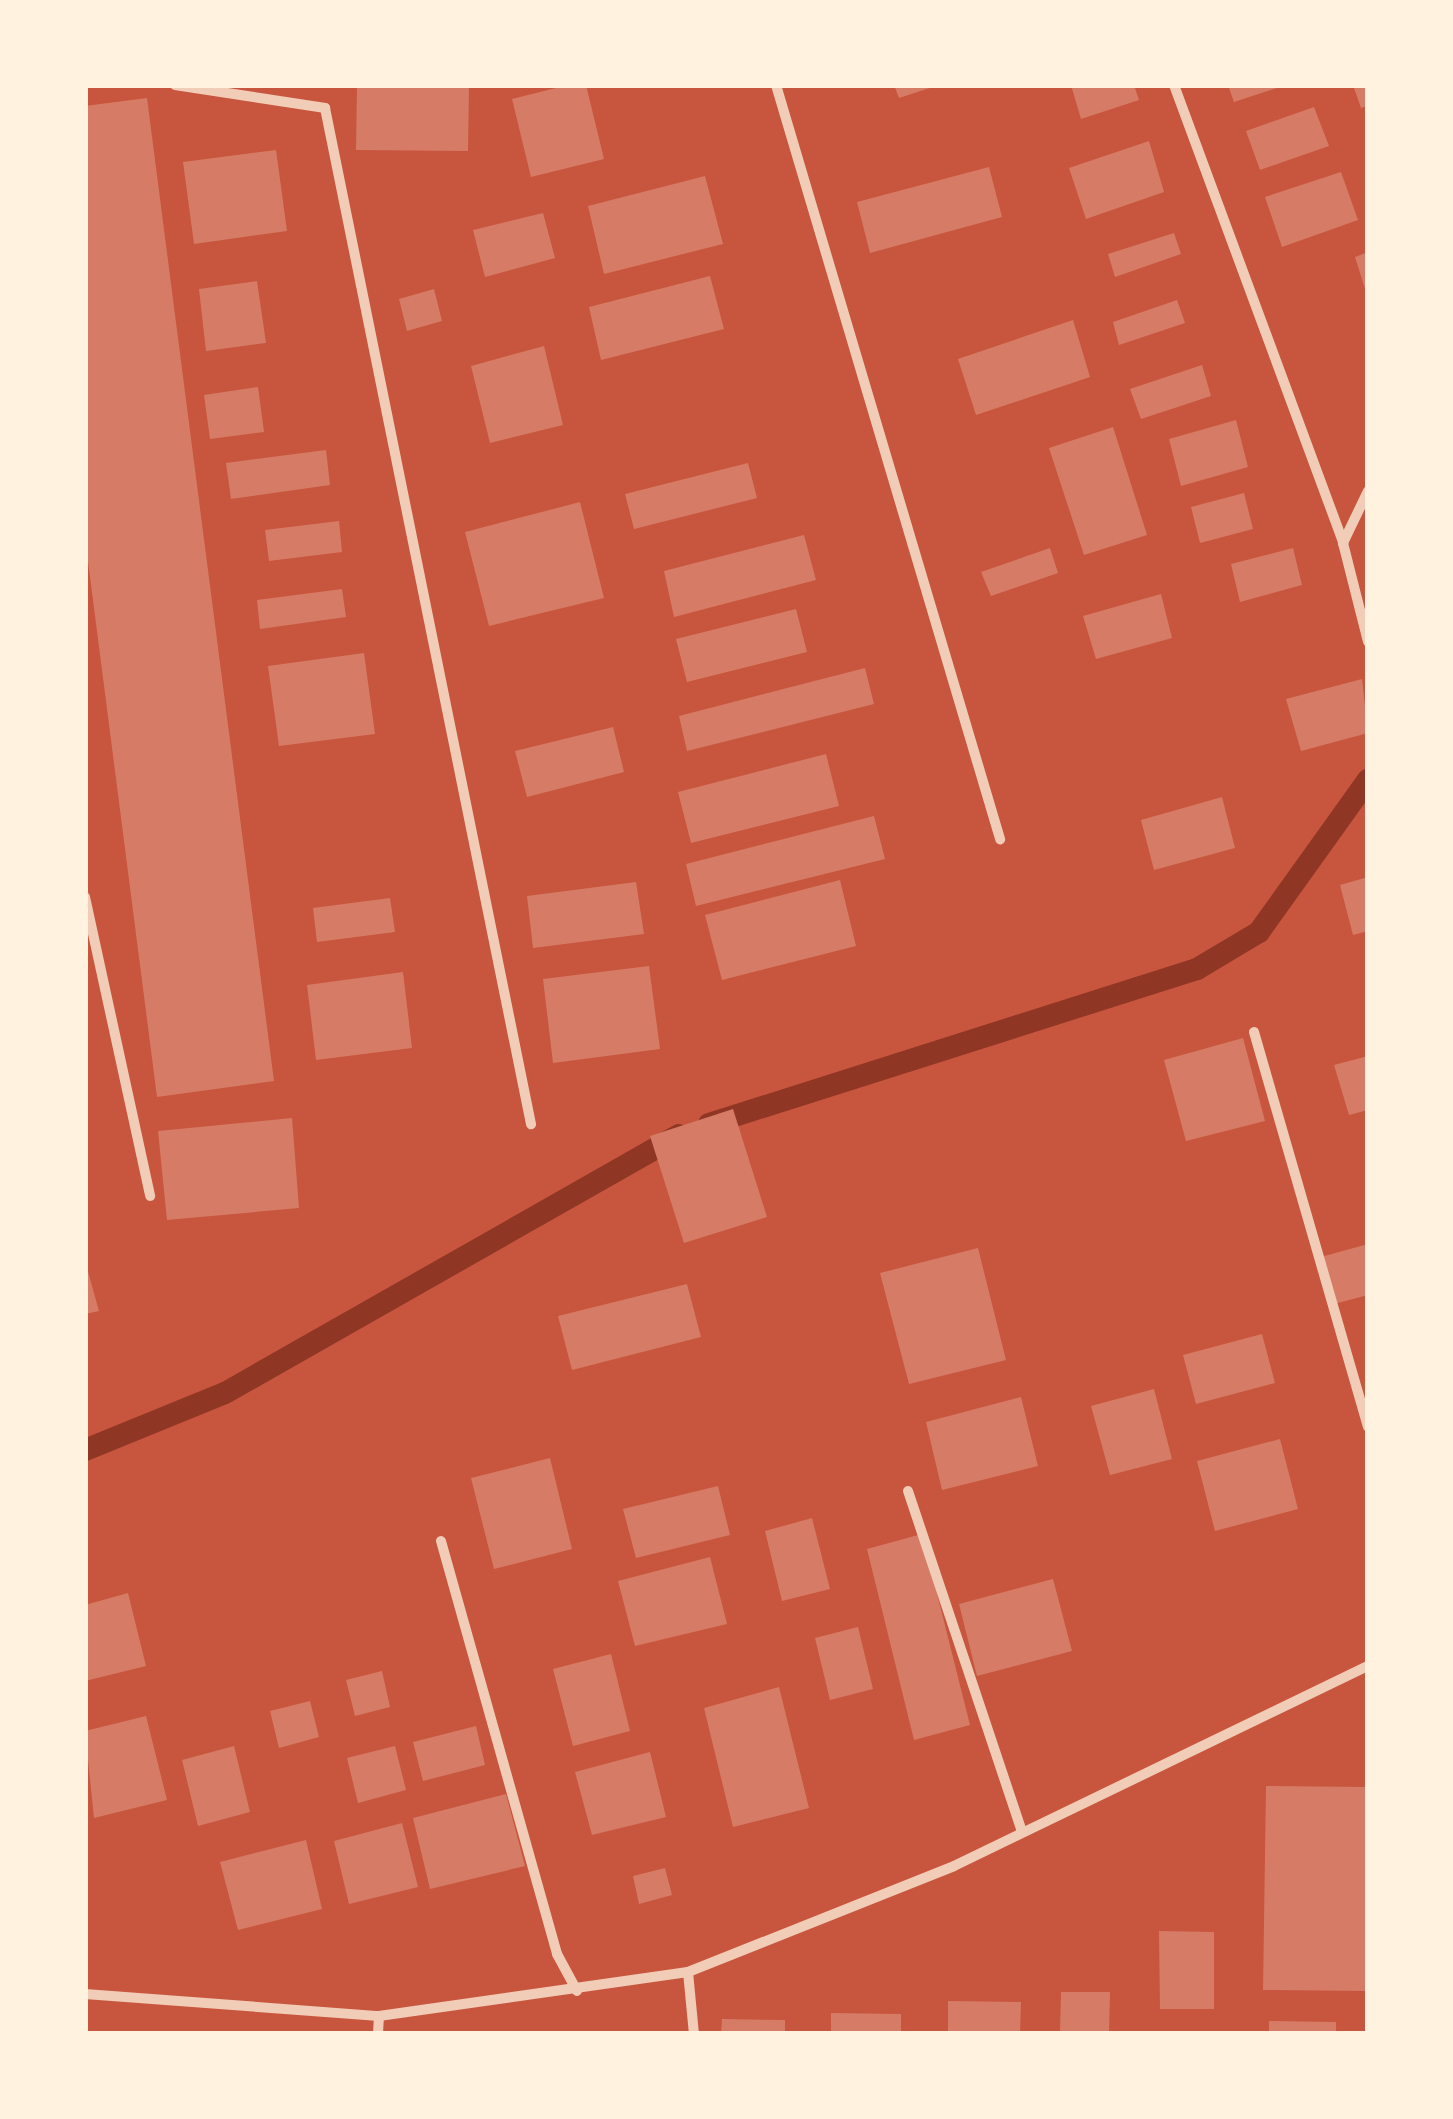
<!DOCTYPE html>
<html>
<head>
<meta charset="utf-8">
<style>
	body { margin:0 }
	#map { position:relative; width:1453px; height:2119px; overflow:hidden; background:#c8553d; font-family:"PT Sans Narrow",sans-serif }
	div>[style] { position:absolute }
	.stream>* { height:22px; margin:-11px; padding:0 11px; transform-origin:11px; border-radius:11px; background:#8f3625 }
	.building>* { inset:0; background:#d67c66 }
	.minor>* { height:10px; margin:-5px; padding:0 5px; transform-origin:5px; border-radius:5px; background:#f1ccb7 }
	span { translate:-50% -50%; white-space:nowrap; text-align:center; line-height:1.15; -webkit-text-stroke:8px #fff3e0; paint-order:stroke }
	.frame { position:absolute; inset:0; border:88px solid #fff3e0; pointer-events:none }
</style>
</head>
<body>
<div id="map">
	<div class="stream">
		<i style="left:709px;top:1124px;width:512px;rotate:-17.62deg"></i>
		<i style="left:1197px;top:969px;width:72px;rotate:-30.8deg"></i>
		<i style="left:1259px;top:932px;width:187px;rotate:-54.4deg"></i>
		<i style="left:85px;top:1450px;width:151px;rotate:-22.2deg"></i>
		<i style="left:225px;top:1393px;width:522px;rotate:-29.61deg"></i>
	</div>
	<div class="building">
		<i style="clip-path:polygon(357px 85px,469px 85px,468px 151px,356px 150px)"></i>
		<i style="clip-path:polygon(568px 85px,586px 85px,604px 159px,531px 177px,512px 99px)"></i>
		<i style="clip-path:polygon(894px 85px,936px 85px,936px 86px,899px 98px)"></i>
		<i style="clip-path:polygon(1071px 85px,1134px 85px,1139px 100px,1081px 119px)"></i>
		<i style="clip-path:polygon(1228px 85px,1283px 85px,1283px 86px,1234px 102px)"></i>
		<i style="clip-path:polygon(1353px 85px,1368px 85px,1368px 106px,1361px 108px)"></i>
		<i style="clip-path:polygon(147px 98px,274px 1081px,157px 1097px,85px 538px,85px 106px)"></i>
		<i style="clip-path:polygon(1314px 107px,1329px 146px,1260px 170px,1246px 131px)"></i>
		<i style="clip-path:polygon(1149px 141px,1164px 192px,1086px 219px,1069px 168px)"></i>
		<i style="clip-path:polygon(276px 150px,287px 231px,194px 244px,183px 162px)"></i>
		<i style="clip-path:polygon(989px 167px,1002px 217px,870px 253px,857px 202px)"></i>
		<i style="clip-path:polygon(1341px 172px,1358px 220px,1282px 247px,1265px 197px)"></i>
		<i style="clip-path:polygon(705px 176px,723px 244px,604px 274px,588px 206px)"></i>
		<i style="clip-path:polygon(543px 213px,555px 258px,485px 277px,473px 230px)"></i>
		<i style="clip-path:polygon(1174px 233px,1181px 254px,1115px 277px,1108px 254px)"></i>
		<i style="clip-path:polygon(1368px 252px,1368px 295px,1367px 295px,1355px 257px)"></i>
		<i style="clip-path:polygon(710px 276px,724px 329px,601px 360px,589px 307px)"></i>
		<i style="clip-path:polygon(257px 281px,266px 343px,206px 351px,199px 289px)"></i>
		<i style="clip-path:polygon(434px 289px,442px 321px,407px 331px,399px 299px)"></i>
		<i style="clip-path:polygon(1177px 300px,1185px 323px,1119px 345px,1113px 322px)"></i>
		<i style="clip-path:polygon(1073px 320px,1090px 377px,976px 415px,958px 359px)"></i>
		<i style="clip-path:polygon(544px 346px,563px 425px,490px 443px,471px 366px)"></i>
		<i style="clip-path:polygon(1202px 365px,1211px 396px,1141px 419px,1130px 389px)"></i>
		<i style="clip-path:polygon(258px 387px,264px 432px,210px 439px,204px 395px)"></i>
		<i style="clip-path:polygon(1236px 420px,1248px 467px,1181px 486px,1169px 439px)"></i>
		<i style="clip-path:polygon(1113px 427px,1147px 535px,1084px 555px,1049px 448px)"></i>
		<i style="clip-path:polygon(326px 450px,330px 485px,231px 499px,226px 463px)"></i>
		<i style="clip-path:polygon(748px 463px,757px 498px,634px 529px,625px 494px)"></i>
		<i style="clip-path:polygon(1244px 493px,1253px 529px,1200px 543px,1191px 507px)"></i>
		<i style="clip-path:polygon(580px 502px,604px 598px,489px 626px,465px 532px)"></i>
		<i style="clip-path:polygon(339px 521px,342px 552px,269px 561px,265px 530px)"></i>
		<i style="clip-path:polygon(804px 535px,816px 580px,674px 617px,664px 571px)"></i>
		<i style="clip-path:polygon(1050px 548px,1058px 573px,991px 596px,981px 572px)"></i>
		<i style="clip-path:polygon(1293px 548px,1302px 585px,1240px 602px,1231px 564px)"></i>
		<i style="clip-path:polygon(342px 589px,346px 617px,260px 629px,257px 600px)"></i>
		<i style="clip-path:polygon(1161px 594px,1172px 638px,1096px 659px,1083px 616px)"></i>
		<i style="clip-path:polygon(796px 609px,807px 652px,687px 682px,676px 639px)"></i>
		<i style="clip-path:polygon(364px 653px,375px 734px,279px 746px,268px 666px)"></i>
		<i style="clip-path:polygon(865px 668px,874px 704px,687px 751px,679px 716px)"></i>
		<i style="clip-path:polygon(1362px 679px,1368px 733px,1301px 751px,1286px 699px)"></i>
		<i style="clip-path:polygon(613px 727px,624px 772px,527px 797px,515px 751px)"></i>
		<i style="clip-path:polygon(826px 754px,839px 806px,691px 843px,678px 792px)"></i>
		<i style="clip-path:polygon(1222px 797px,1235px 848px,1154px 870px,1141px 820px)"></i>
		<i style="clip-path:polygon(874px 816px,885px 859px,696px 906px,686px 864px)"></i>
		<i style="clip-path:polygon(1368px 877px,1368px 931px,1353px 935px,1340px 885px)"></i>
		<i style="clip-path:polygon(840px 880px,856px 946px,722px 980px,705px 915px)"></i>
		<i style="clip-path:polygon(636px 882px,644px 934px,533px 948px,527px 896px)"></i>
		<i style="clip-path:polygon(390px 898px,395px 932px,317px 942px,313px 908px)"></i>
		<i style="clip-path:polygon(649px 966px,660px 1049px,553px 1063px,543px 979px)"></i>
		<i style="clip-path:polygon(403px 972px,412px 1048px,316px 1060px,307px 985px)"></i>
		<i style="clip-path:polygon(1243px 1038px,1265px 1121px,1186px 1141px,1164px 1060px)"></i>
		<i style="clip-path:polygon(1368px 1056px,1368px 1110px,1349px 1115px,1334px 1065px)"></i>
		<i style="clip-path:polygon(733px 1109px,767px 1217px,684px 1243px,650px 1136px)"></i>
		<i style="clip-path:polygon(292px 1118px,299px 1208px,167px 1220px,158px 1131px)"></i>
		<i style="clip-path:polygon(1368px 1244px,1368px 1295px,1334px 1304px,1321px 1257px)"></i>
		<i style="clip-path:polygon(978px 1248px,1006px 1360px,909px 1384px,880px 1273px)"></i>
		<i style="clip-path:polygon(85px 1261px,99px 1311px,85px 1314px)"></i>
		<i style="clip-path:polygon(687px 1284px,701px 1337px,572px 1370px,558px 1316px)"></i>
		<i style="clip-path:polygon(1262px 1334px,1275px 1383px,1196px 1404px,1183px 1355px)"></i>
		<i style="clip-path:polygon(1154px 1389px,1172px 1459px,1110px 1475px,1091px 1406px)"></i>
		<i style="clip-path:polygon(1021px 1397px,1038px 1466px,942px 1490px,926px 1422px)"></i>
		<i style="clip-path:polygon(1280px 1439px,1298px 1509px,1215px 1531px,1197px 1461px)"></i>
		<i style="clip-path:polygon(550px 1458px,572px 1549px,494px 1569px,471px 1478px)"></i>
		<i style="clip-path:polygon(718px 1486px,730px 1535px,636px 1558px,623px 1509px)"></i>
		<i style="clip-path:polygon(812px 1518px,830px 1589px,782px 1601px,765px 1531px)"></i>
		<i style="clip-path:polygon(922px 1534px,970px 1725px,914px 1740px,867px 1549px)"></i>
		<i style="clip-path:polygon(710px 1557px,727px 1624px,635px 1646px,618px 1581px)"></i>
		<i style="clip-path:polygon(1053px 1579px,1072px 1651px,977px 1676px,959px 1604px)"></i>
		<i style="clip-path:polygon(128px 1593px,146px 1666px,85px 1681px,85px 1605px)"></i>
		<i style="clip-path:polygon(858px 1627px,873px 1689px,830px 1700px,815px 1638px)"></i>
		<i style="clip-path:polygon(611px 1654px,630px 1731px,573px 1746px,553px 1669px)"></i>
		<i style="clip-path:polygon(382px 1671px,390px 1707px,355px 1716px,346px 1680px)"></i>
		<i style="clip-path:polygon(779px 1687px,809px 1808px,733px 1827px,704px 1708px)"></i>
		<i style="clip-path:polygon(310px 1701px,319px 1737px,279px 1748px,270px 1711px)"></i>
		<i style="clip-path:polygon(146px 1716px,167px 1800px,94px 1818px,85px 1731px)"></i>
		<i style="clip-path:polygon(476px 1726px,485px 1765px,423px 1781px,413px 1742px)"></i>
		<i style="clip-path:polygon(234px 1746px,250px 1812px,198px 1826px,182px 1760px)"></i>
		<i style="clip-path:polygon(395px 1746px,406px 1790px,358px 1803px,347px 1758px)"></i>
		<i style="clip-path:polygon(650px 1752px,666px 1817px,592px 1835px,575px 1772px)"></i>
		<i style="clip-path:polygon(1266px 1786px,1368px 1787px,1368px 1991px,1263px 1990px)"></i>
		<i style="clip-path:polygon(506px 1794px,525px 1866px,430px 1889px,413px 1818px)"></i>
		<i style="clip-path:polygon(402px 1823px,418px 1887px,349px 1904px,334px 1841px)"></i>
		<i style="clip-path:polygon(306px 1840px,322px 1909px,238px 1930px,220px 1862px)"></i>
		<i style="clip-path:polygon(665px 1868px,672px 1895px,639px 1904px,633px 1876px)"></i>
		<i style="clip-path:polygon(1159px 1931px,1214px 1932px,1214px 2009px,1160px 2009px)"></i>
		<i style="clip-path:polygon(1061px 1992px,1110px 1992px,1109px 2033px,1060px 2032px)"></i>
		<i style="clip-path:polygon(948px 2001px,1021px 2002px,1020px 2034px,948px 2034px)"></i>
		<i style="clip-path:polygon(831px 2013px,901px 2014px,901px 2034px,831px 2034px)"></i>
		<i style="clip-path:polygon(722px 2019px,785px 2020px,785px 2034px,721px 2034px)"></i>
		<i style="clip-path:polygon(1269px 2021px,1336px 2022px,1336px 2034px,1269px 2034px)"></i>
	</div>
	<div class="minor">
		<i style="left:175px;top:85px;width:152px;rotate:8.7deg"></i>
		<i style="left:325px;top:108px;width:1037px;rotate:78.54deg"></i>
		<i style="left:776px;top:85px;width:787px;rotate:73.45deg"></i>
		<i style="left:1174px;top:85px;width:488px;rotate:69.7deg"></i>
		<i style="left:1368px;top:491px;width:58px;rotate:115.7deg"></i>
		<i style="left:1343px;top:543px;width:102px;rotate:75.8deg"></i>
		<i style="left:85px;top:897px;width:306px;rotate:77.7deg"></i>
		<i style="left:1254px;top:1032px;width:411px;rotate:73.9deg"></i>
		<i style="left:908px;top:1491px;width:356px;rotate:71.5deg"></i>
		<i style="left:441px;top:1541px;width:429px;rotate:74.3deg"></i>
		<i style="left:557px;top:1954px;width:42px;rotate:61.6deg"></i>
		<i style="left:688px;top:1972px;width:62px;rotate:84.5deg"></i>
		<i style="left:85px;top:1994px;width:295px;rotate:4.3deg"></i>
		<i style="left:379px;top:2016px;width:312px;rotate:-8.1deg"></i>
		<i style="left:688px;top:1972px;width:286px;rotate:-21.7deg"></i>
		<i style="left:954px;top:1866px;width:460px;rotate:-25.8deg"></i>
		<i style="left:378px;top:2034px;width:18px;rotate:-87deg"></i>
	</div>
	<div class="frame"></div>
</div>
</body>
</html>
